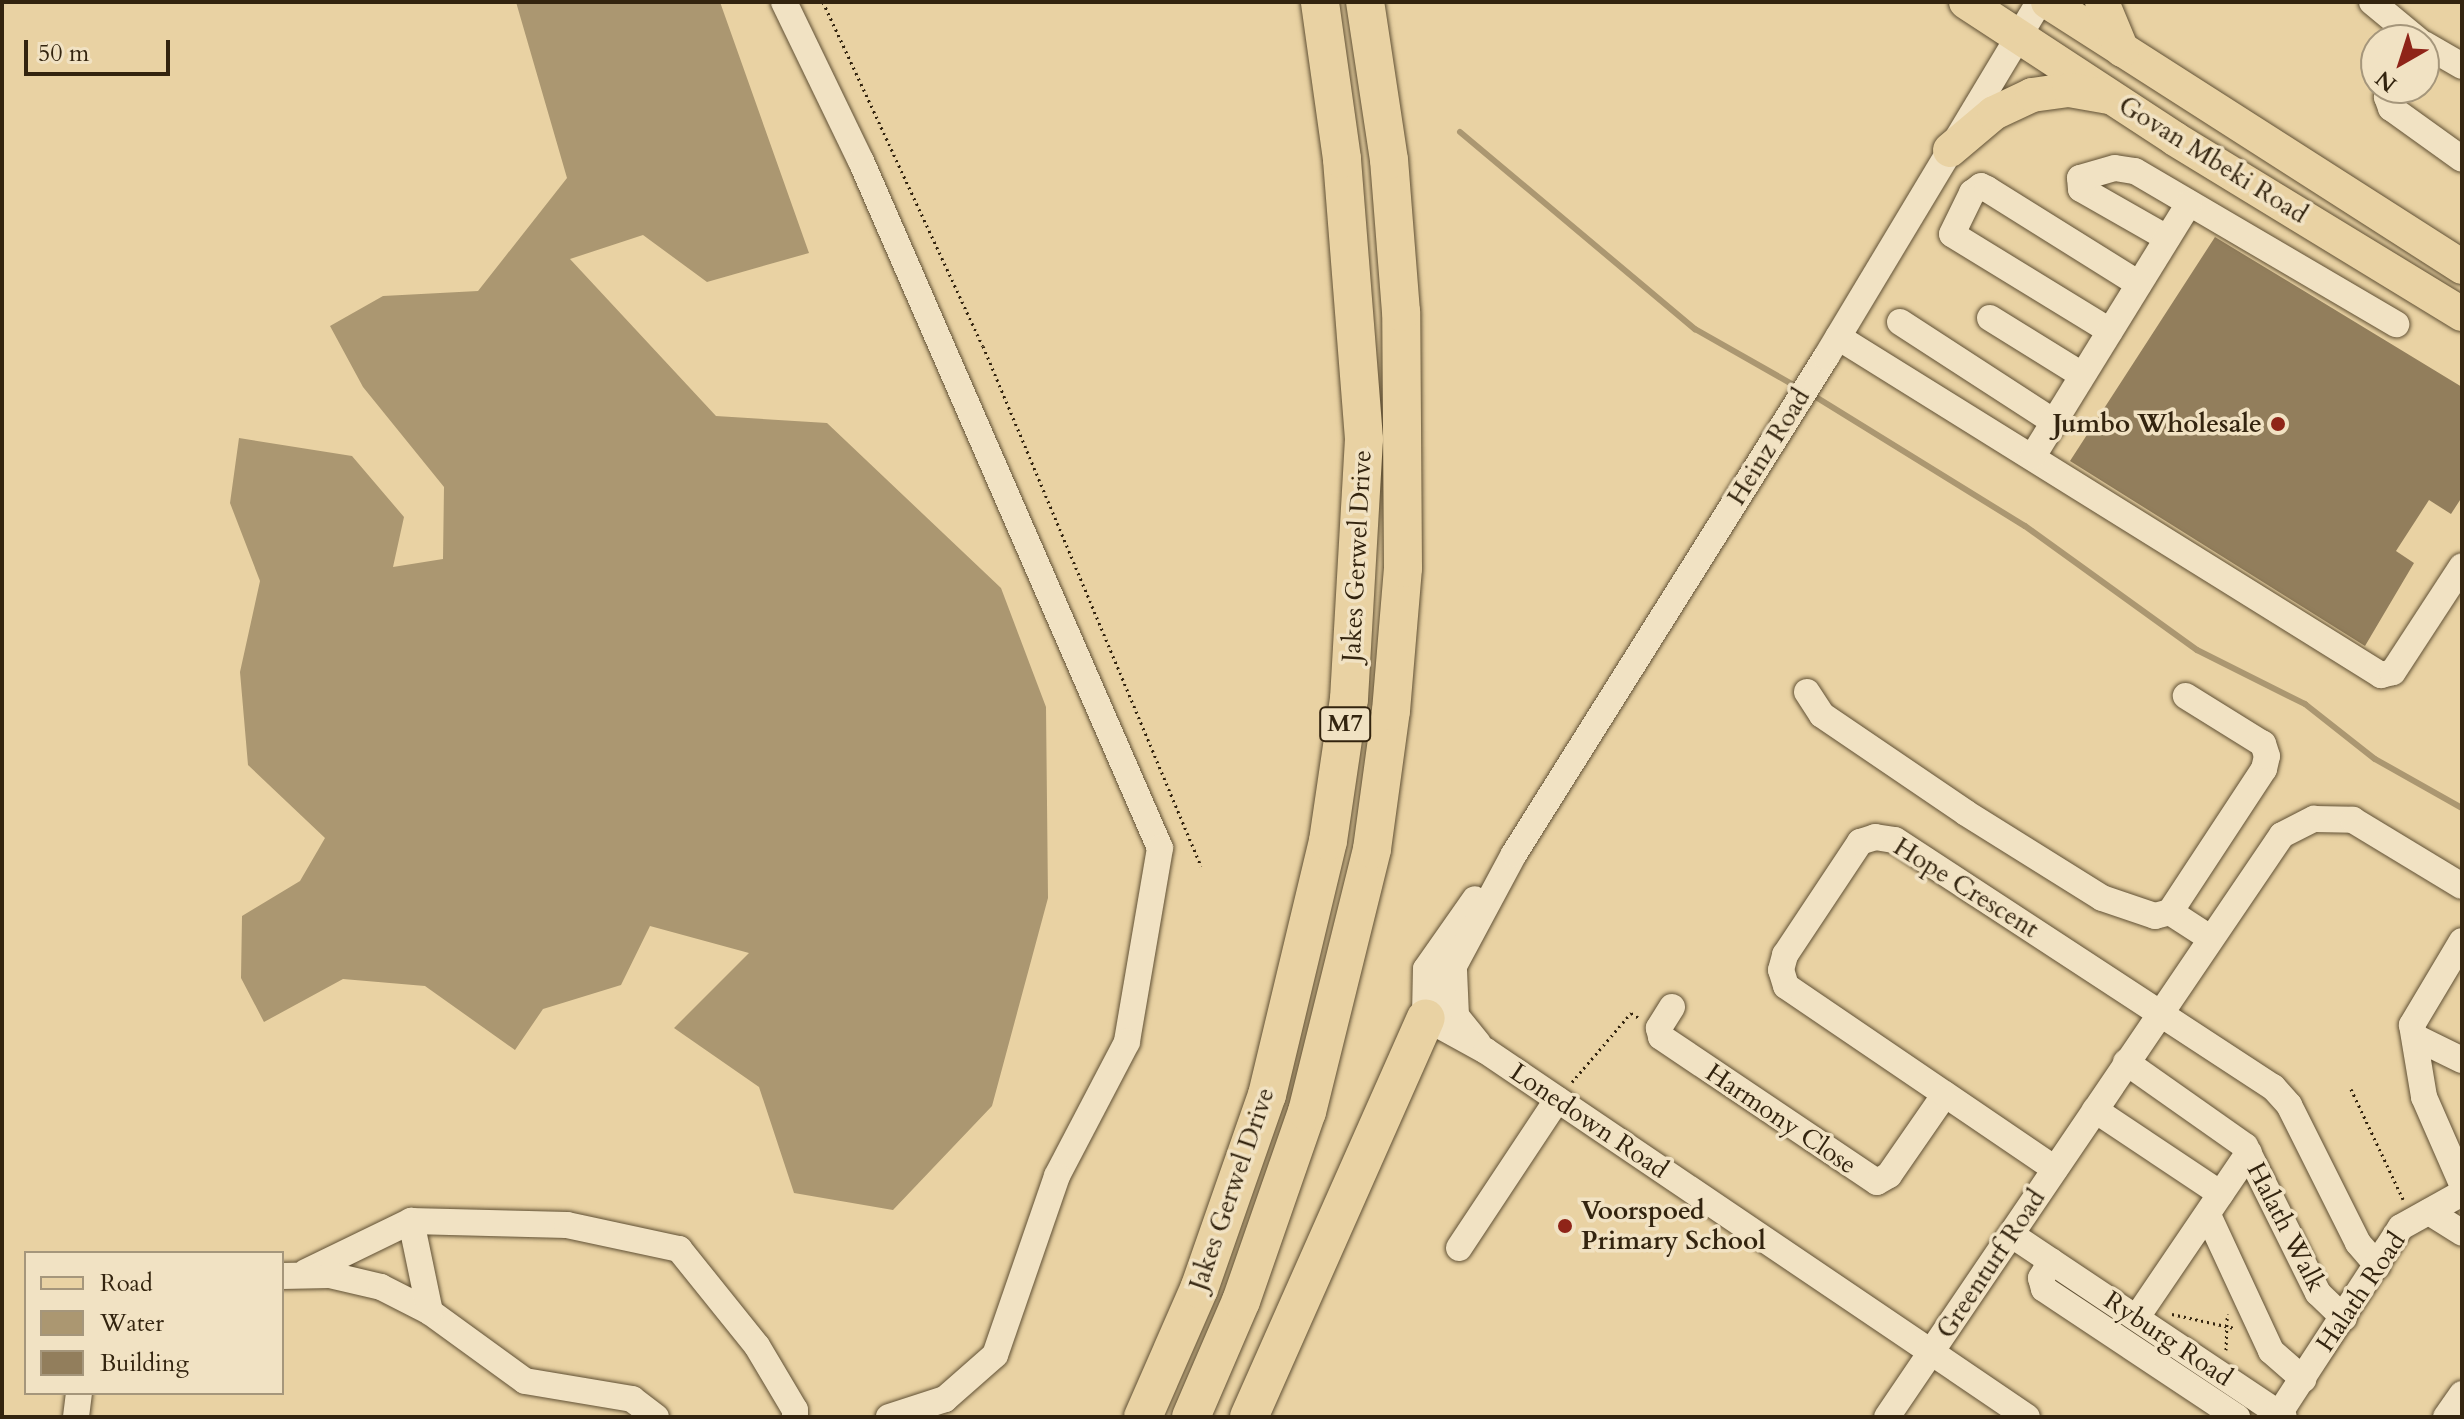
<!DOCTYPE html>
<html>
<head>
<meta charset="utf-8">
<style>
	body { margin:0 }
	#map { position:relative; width:2464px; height:1419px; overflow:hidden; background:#e9d2a3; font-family:Cardo,serif }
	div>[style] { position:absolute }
	.water>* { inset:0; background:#ab9771 }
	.stream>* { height:6px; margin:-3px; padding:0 3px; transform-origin:3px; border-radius:3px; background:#ab9771 }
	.building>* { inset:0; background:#927e5c }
	.path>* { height:3px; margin-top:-1.5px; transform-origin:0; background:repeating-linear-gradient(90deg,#33240f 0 2px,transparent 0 6px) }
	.roads { filter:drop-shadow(0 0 2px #605034) drop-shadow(0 0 2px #605034) }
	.minor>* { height:26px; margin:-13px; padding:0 13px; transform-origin:13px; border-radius:13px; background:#f1e2c3 }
	.major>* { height:34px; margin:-17px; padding:0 17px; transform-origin:17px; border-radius:17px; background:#e9d2a3 }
	.highway>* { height:38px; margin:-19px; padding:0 19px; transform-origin:19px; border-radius:19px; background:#e9d2a3 }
	.dots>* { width:22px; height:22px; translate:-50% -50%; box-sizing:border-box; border:4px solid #f1e2c3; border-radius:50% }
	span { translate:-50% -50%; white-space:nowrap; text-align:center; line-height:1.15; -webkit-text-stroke:7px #f1e2c3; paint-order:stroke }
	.shield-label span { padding:2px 6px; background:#f1e2c3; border:2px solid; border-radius:6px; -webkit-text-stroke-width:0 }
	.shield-label { font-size:24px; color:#33240f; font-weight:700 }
	.street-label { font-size:26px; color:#33240f }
	.poi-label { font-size:26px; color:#33240f; font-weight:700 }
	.right { translate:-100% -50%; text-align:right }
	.left { translate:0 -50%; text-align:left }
	.frame { position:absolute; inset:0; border:4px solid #33240f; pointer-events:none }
	.legend { position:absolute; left:24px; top:1251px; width:260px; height:144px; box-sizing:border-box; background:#f1e2c3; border:2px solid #a5967b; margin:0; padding:10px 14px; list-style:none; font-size:24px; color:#33240f }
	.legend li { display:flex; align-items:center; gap:16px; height:40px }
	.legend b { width:40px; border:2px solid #a5967b }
	.north { position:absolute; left:2360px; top:24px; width:80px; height:80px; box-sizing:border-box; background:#f1e2c3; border:2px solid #a5967b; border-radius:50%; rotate:219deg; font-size:22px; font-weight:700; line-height:32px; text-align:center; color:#33240f }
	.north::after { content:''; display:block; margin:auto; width:28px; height:36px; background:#8f2418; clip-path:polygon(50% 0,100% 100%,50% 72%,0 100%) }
	.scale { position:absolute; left:24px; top:40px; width:146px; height:36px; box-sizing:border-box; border:4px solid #33240f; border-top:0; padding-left:10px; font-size:24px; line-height:28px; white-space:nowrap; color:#33240f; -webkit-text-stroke:6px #f1e2c3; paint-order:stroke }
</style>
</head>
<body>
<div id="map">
	<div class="water">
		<i style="clip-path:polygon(516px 2px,720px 2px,809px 253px,707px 282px,643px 235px,570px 259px,716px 416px,827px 423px,1001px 588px,1046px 707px,1048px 898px,992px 1106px,893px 1210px,794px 1193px,759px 1087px,674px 1028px,749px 953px,650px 926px,621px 985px,543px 1009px,515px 1050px,425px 986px,343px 979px,264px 1022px,241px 978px,242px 916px,300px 881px,325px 838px,248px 765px,240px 672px,260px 581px,230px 503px,239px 438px,352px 456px,404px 517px,393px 567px,443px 559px,444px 487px,363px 387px,330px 326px,383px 296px,478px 291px,567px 178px)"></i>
	</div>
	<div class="stream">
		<i style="left:1460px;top:132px;width:307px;rotate:40deg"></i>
		<i style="left:1695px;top:329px;width:117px;rotate:29.6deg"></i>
		<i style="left:1811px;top:394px;width:251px;rotate:31.7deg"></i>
		<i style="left:2025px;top:526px;width:212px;rotate:35.8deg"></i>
		<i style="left:2197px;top:650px;width:121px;rotate:26.6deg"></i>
		<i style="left:2305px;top:704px;width:89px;rotate:38.2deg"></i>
		<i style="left:2375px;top:759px;width:100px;rotate:29.4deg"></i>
	</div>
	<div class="building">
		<i style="clip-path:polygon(2215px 237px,2462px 387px,2462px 497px,2451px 514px,2429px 500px,2396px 551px,2414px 563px,2365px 646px,2070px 461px)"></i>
	</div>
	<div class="path">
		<i style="left:823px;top:2px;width:379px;rotate:65.1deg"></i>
		<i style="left:983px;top:346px;width:564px;rotate:67.26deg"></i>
		<i style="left:1572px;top:1082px;width:91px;rotate:-49.5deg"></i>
		<i style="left:1631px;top:1013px;width:9px;rotate:32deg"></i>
		<i style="left:2351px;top:1089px;width:122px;rotate:64.7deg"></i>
		<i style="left:2172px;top:1314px;width:64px;rotate:12.7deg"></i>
		<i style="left:2226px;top:1350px;width:36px;rotate:-88deg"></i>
	</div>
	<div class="roads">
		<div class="minor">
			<i style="left:784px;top:2px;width:177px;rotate:64.2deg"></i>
			<i style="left:861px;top:161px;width:749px;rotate:66.48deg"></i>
			<i style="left:1160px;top:848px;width:197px;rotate:99.7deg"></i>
			<i style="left:1127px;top:1042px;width:151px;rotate:117.6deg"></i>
			<i style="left:1057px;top:1176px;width:189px;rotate:109.1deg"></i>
			<i style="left:995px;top:1355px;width:67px;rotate:138.7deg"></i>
			<i style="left:945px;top:1399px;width:59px;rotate:162.2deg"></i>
			<i style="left:2372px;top:2px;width:60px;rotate:39.6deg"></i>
			<i style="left:2424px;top:44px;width:44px;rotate:30.1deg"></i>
			<i style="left:2391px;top:88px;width:10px;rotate:114deg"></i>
			<i style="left:2387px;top:97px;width:12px;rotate:70deg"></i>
			<i style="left:2391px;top:108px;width:87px;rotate:35.7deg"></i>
			<i style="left:2167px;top:238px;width:99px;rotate:-150.3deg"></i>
			<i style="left:2081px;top:189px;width:11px;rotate:-95deg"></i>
			<i style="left:2080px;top:178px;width:36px;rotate:-16deg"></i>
			<i style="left:2115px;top:168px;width:20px;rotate:9deg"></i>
			<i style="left:2135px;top:171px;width:303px;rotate:30.4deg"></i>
			<i style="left:1990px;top:318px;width:108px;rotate:31.8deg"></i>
			<i style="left:1900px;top:322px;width:184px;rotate:33deg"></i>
			<i style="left:2110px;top:331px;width:185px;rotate:-148.5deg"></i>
			<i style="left:1952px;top:234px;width:46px;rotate:-64deg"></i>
			<i style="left:1972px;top:193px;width:11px;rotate:-38deg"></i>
			<i style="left:1981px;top:186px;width:7px;rotate:27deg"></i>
			<i style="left:1987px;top:189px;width:179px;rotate:32deg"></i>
			<i style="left:1838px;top:337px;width:640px;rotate:31.9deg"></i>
			<i style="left:2381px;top:675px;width:12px;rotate:-14deg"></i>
			<i style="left:2393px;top:672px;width:126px;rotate:-56.9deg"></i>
			<i style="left:2033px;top:456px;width:297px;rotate:-58.3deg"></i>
			<i style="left:1807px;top:692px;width:27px;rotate:57deg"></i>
			<i style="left:1822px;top:715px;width:174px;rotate:34.2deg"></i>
			<i style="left:1966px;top:813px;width:160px;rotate:32deg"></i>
			<i style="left:2102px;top:898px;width:56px;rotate:18.8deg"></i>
			<i style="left:2155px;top:916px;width:16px;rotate:-15deg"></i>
			<i style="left:2170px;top:912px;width:171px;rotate:-56.7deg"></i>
			<i style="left:2264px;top:769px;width:13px;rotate:-77deg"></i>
			<i style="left:2267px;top:756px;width:13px;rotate:-108deg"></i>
			<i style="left:2263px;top:744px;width:91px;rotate:-148.1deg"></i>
			<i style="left:2170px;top:912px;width:48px;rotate:33deg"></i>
			<i style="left:2462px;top:941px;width:98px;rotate:120.8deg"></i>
			<i style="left:2412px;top:1025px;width:73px;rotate:80.5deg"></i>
			<i style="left:2424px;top:1097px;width:95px;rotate:66.4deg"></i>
			<i style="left:1454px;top:970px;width:46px;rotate:87.5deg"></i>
			<i style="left:1456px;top:1016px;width:35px;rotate:51deg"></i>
			<i style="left:1672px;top:1007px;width:25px;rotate:122deg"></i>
			<i style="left:1659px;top:1028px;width:9px;rotate:77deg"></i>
			<i style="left:1661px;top:1037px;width:260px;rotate:33.9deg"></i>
			<i style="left:1877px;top:1182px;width:14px;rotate:-30deg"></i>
			<i style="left:1889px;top:1175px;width:98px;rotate:-55.3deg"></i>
			<i style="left:1425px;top:1015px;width:46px;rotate:-88.8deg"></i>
			<i style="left:1426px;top:969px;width:85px;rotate:-55deg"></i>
			<i style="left:1426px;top:1018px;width:186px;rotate:-61.8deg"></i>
			<i style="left:1514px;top:854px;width:587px;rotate:-57.88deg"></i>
			<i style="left:1826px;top:357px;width:414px;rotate:-59deg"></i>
			<i style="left:1426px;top:1018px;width:68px;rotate:28.8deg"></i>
			<i style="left:1486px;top:1051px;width:653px;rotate:34.08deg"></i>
			<i style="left:2417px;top:1038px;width:50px;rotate:26.1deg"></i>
			<i style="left:2126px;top:1062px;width:146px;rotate:35.2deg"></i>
			<i style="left:2245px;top:1146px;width:164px;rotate:63.6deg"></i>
			<i style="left:2318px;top:1293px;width:36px;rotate:44deg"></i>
			<i style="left:2095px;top:1110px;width:151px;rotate:33.7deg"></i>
			<i style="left:2055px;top:1169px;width:325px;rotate:-145.8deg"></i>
			<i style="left:1786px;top:986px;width:17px;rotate:-107deg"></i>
			<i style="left:1781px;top:970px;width:16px;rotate:-75deg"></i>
			<i style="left:1785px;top:955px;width:136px;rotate:-56.4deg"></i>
			<i style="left:1860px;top:842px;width:16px;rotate:-18deg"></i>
			<i style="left:1875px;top:837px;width:20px;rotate:9deg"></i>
			<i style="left:1895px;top:840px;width:452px;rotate:33.2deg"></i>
			<i style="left:2273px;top:1087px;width:24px;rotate:48deg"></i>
			<i style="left:2289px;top:1105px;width:154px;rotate:63.4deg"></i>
			<i style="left:2358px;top:1243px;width:30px;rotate:49deg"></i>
			<i style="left:2429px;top:1212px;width:39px;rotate:32deg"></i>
			<i style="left:2208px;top:1215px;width:150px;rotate:65.1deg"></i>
			<i style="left:2271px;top:1351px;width:43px;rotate:41.2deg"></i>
			<i style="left:2012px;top:1235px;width:327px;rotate:33.8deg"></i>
			<i style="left:1459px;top:1248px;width:178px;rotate:-56.5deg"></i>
			<i style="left:2051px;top:1261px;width:20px;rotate:120deg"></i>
			<i style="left:2041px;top:1278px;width:11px;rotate:75deg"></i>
			<i style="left:2044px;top:1289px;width:232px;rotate:33.6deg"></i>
			<i style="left:306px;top:1272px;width:117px;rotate:-25.9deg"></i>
			<i style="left:282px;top:1276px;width:48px;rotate:-1.2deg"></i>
			<i style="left:330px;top:1275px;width:52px;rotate:13.2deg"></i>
			<i style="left:381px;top:1287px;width:55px;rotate:27deg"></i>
			<i style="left:430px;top:1312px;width:117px;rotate:36deg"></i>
			<i style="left:525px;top:1381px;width:109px;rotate:9.5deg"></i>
			<i style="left:632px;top:1399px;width:30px;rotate:37deg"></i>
			<i style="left:430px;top:1312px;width:93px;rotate:-101.8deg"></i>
			<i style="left:411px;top:1221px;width:156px;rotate:1.5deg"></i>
			<i style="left:567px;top:1225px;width:115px;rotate:12.1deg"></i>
			<i style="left:679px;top:1249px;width:124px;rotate:51.2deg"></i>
			<i style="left:757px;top:1346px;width:74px;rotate:59.3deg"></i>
			<i style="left:795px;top:1410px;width:7px;rotate:90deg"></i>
			<i style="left:2137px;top:1317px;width:199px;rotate:-55.8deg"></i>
			<i style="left:2279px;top:1414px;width:223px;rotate:-56.9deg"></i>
			<i style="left:2401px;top:1227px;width:70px;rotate:-29.1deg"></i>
			<i style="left:76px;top:1417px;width:24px;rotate:-83deg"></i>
			<i style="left:1887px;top:1417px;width:703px;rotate:-55.84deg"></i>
			<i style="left:2282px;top:835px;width:36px;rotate:-27deg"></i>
			<i style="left:2314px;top:819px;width:39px;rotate:1deg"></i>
			<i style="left:2353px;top:820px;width:127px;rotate:31.2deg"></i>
			<i style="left:2446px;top:1417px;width:28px;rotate:-55deg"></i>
		</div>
		<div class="major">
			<i style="left:1966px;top:2px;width:250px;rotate:33.2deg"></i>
			<i style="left:2175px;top:139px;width:336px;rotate:31.4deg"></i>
			<i style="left:2048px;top:2px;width:492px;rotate:32.6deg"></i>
			<i style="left:2102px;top:2px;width:52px;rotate:67.4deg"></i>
			<i style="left:1950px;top:150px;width:57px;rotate:-40.1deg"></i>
			<i style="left:1994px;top:113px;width:42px;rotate:-25.3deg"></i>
			<i style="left:2032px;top:95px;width:37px;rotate:-8deg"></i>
			<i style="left:2069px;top:90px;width:39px;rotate:10deg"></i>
		</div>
		<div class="highway">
			<i style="left:1143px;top:1417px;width:140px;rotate:-66.4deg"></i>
			<i style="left:1199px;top:1289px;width:206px;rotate:-70.7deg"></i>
			<i style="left:1267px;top:1095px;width:261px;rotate:-76.5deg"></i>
			<i style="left:1328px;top:841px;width:144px;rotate:-81.6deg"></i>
			<i style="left:1349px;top:699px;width:260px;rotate:-86.7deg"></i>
			<i style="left:1364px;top:439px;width:281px;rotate:-94.5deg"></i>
			<i style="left:1342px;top:159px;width:159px;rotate:-98deg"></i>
			<i style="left:1191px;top:1417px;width:126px;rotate:-66.7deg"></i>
			<i style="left:1241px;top:1301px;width:200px;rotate:-70.8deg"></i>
			<i style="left:1307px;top:1112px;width:271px;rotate:-76.1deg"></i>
			<i style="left:1372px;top:849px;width:139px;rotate:-82.2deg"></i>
			<i style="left:1391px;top:711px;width:144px;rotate:-85.2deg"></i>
			<i style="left:1403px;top:568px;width:256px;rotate:-90.4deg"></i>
			<i style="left:1401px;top:312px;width:152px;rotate:-94.5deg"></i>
			<i style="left:1389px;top:160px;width:160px;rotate:-98.6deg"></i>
			<i style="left:1249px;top:1417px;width:436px;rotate:-66.1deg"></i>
		</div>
	</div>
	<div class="dots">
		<i style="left:2278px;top:424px;background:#8f2418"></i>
		<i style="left:1565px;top:1226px;background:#8f2418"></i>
	</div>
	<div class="shield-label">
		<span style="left:1345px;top:724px">M7</span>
	</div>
	<div class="street-label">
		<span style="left:2213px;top:160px;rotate:32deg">Govan Mbeki Road</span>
		<span style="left:1769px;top:447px;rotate:-58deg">Heinz Road</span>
		<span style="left:1357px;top:556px;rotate:-87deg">Jakes Gerwel Drive</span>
		<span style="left:1966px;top:888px;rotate:32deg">Hope Crescent</span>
		<span style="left:1781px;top:1119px;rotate:34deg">Harmony Close</span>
		<span style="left:1589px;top:1121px;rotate:34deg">Lonedown Road</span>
		<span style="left:1232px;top:1189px;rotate:-71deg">Jakes Gerwel Drive</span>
		<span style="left:2286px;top:1227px;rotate:63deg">Halath Walk</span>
		<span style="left:1991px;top:1264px;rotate:-56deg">Greenturf Road</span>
		<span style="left:2361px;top:1292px;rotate:-56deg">Halath Road</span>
		<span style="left:2168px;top:1339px;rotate:34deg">Ryburg Road</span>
	</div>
	<div class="poi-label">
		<span class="right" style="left:2262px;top:424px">Jumbo Wholesale</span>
		<span class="left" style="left:1581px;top:1226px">Voorspoed<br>Primary School</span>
	</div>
	<div class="frame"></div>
	<ul class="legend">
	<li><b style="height:10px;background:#e9d2a3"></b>Road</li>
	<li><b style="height:22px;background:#ab9771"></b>Water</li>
	<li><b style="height:22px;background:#927e5c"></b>Building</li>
	</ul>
	<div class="north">N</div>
	<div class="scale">50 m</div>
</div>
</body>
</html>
